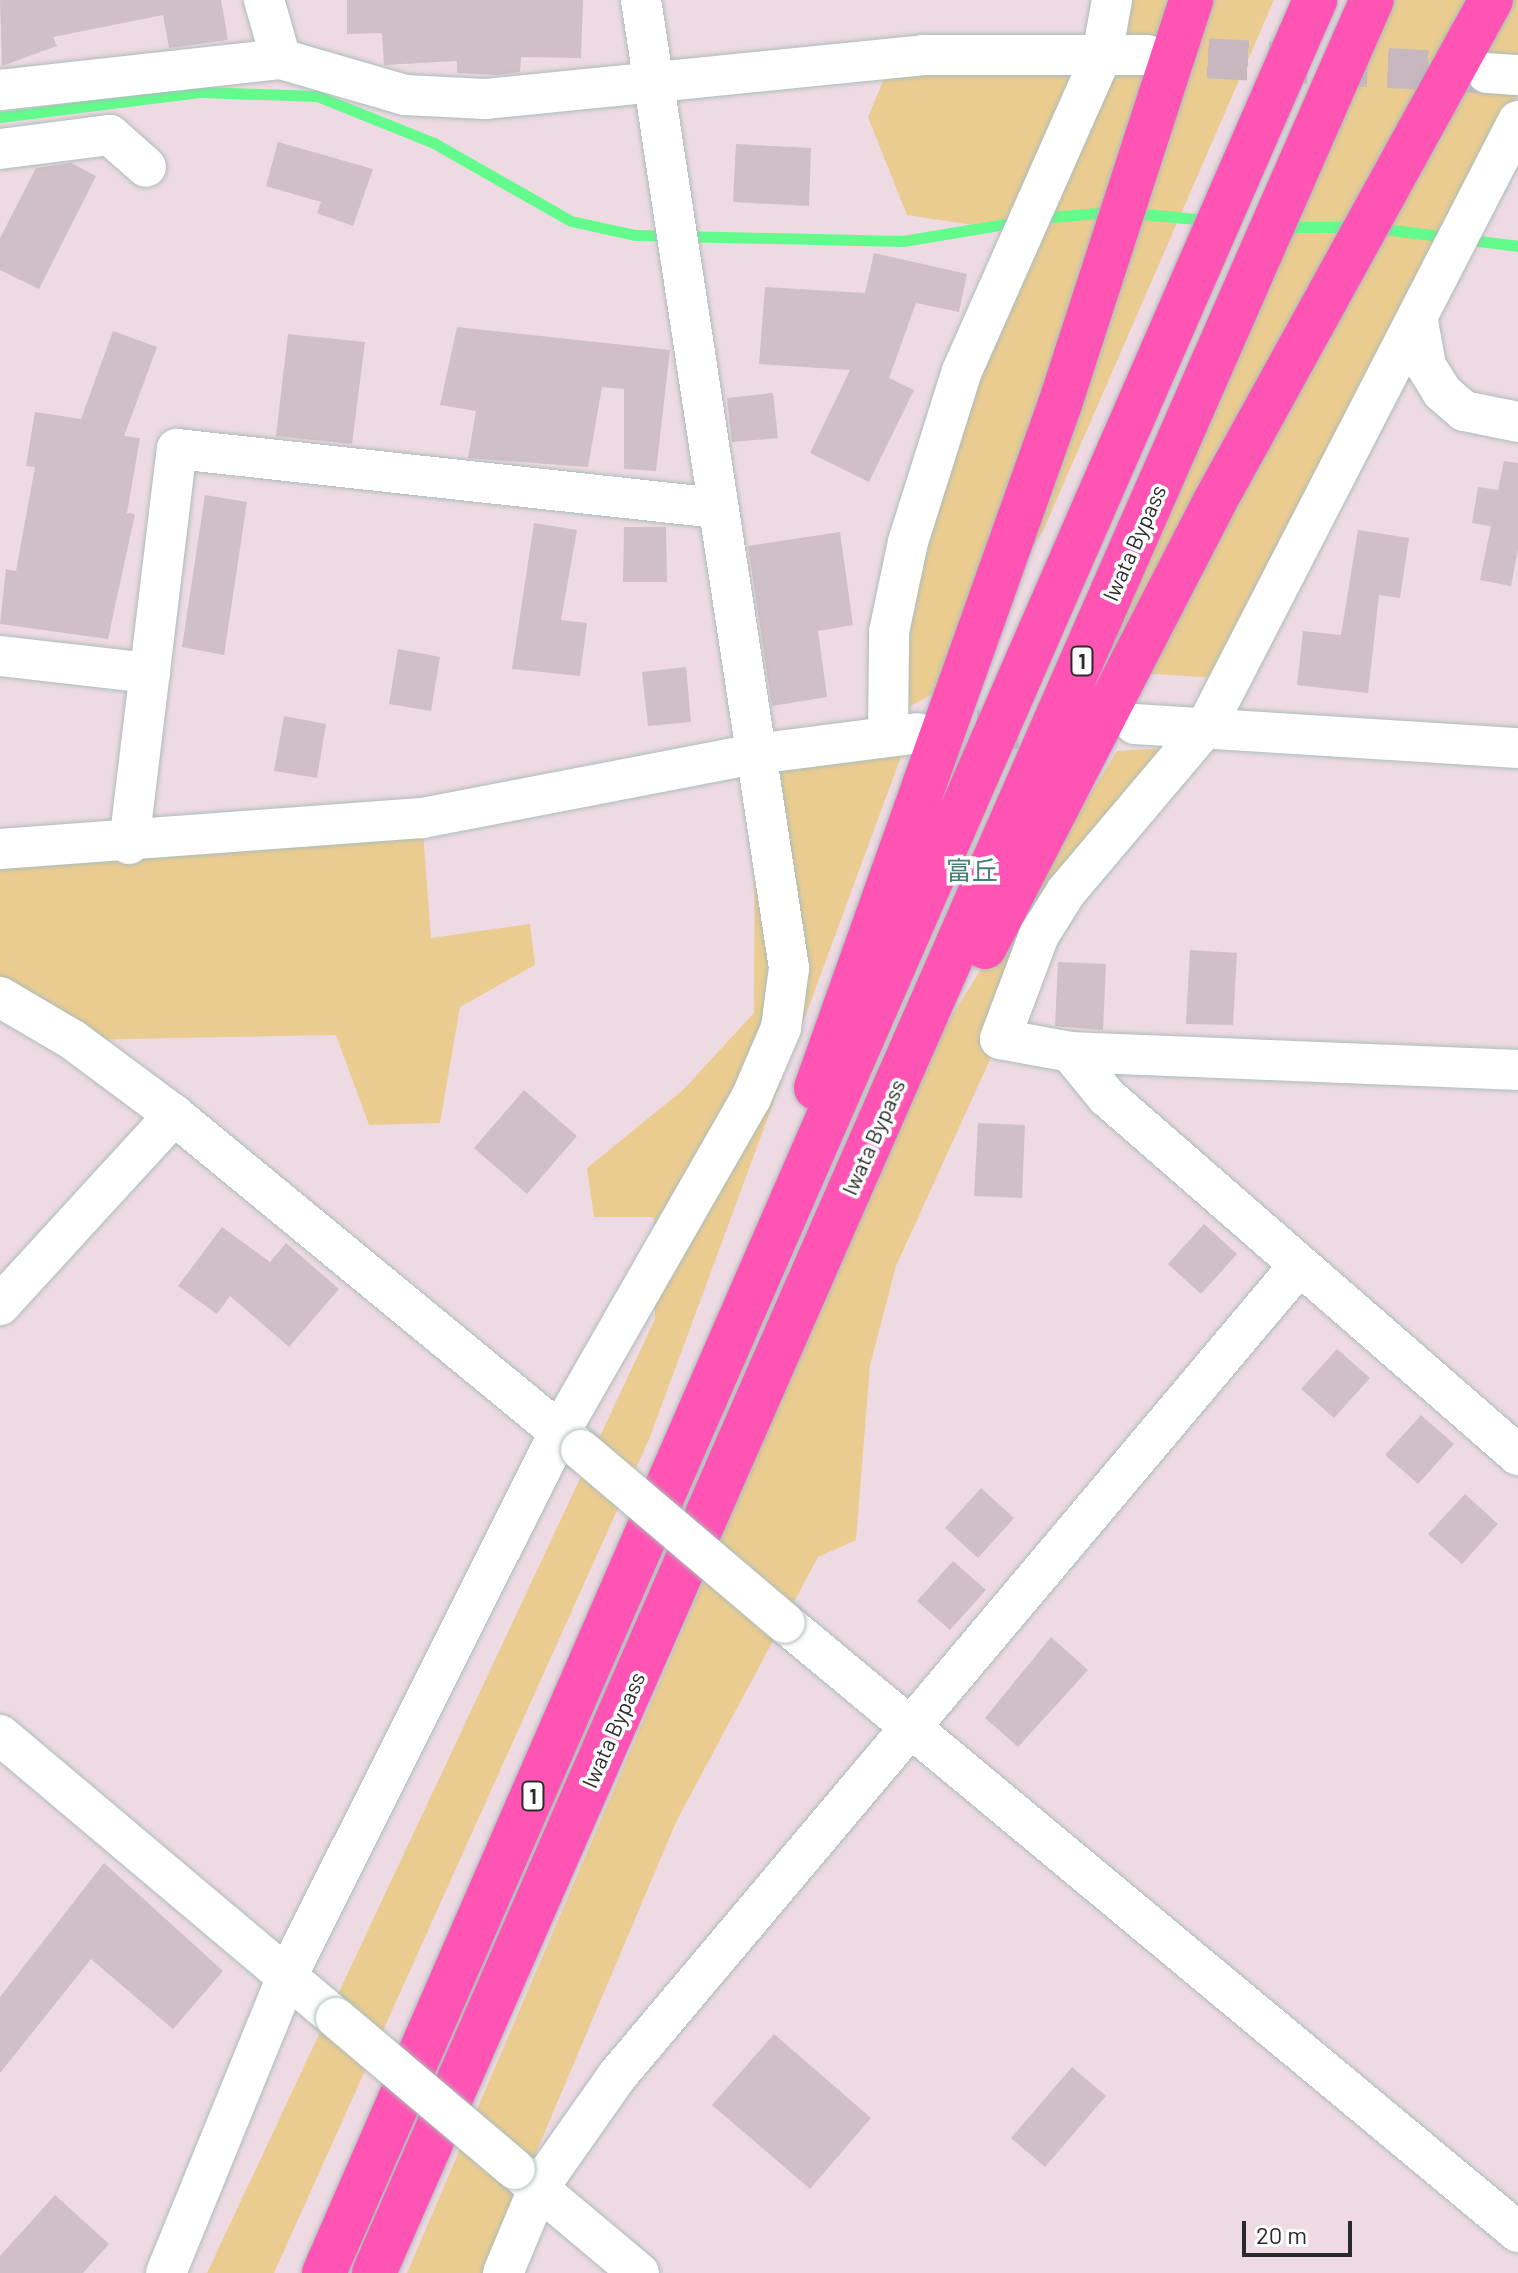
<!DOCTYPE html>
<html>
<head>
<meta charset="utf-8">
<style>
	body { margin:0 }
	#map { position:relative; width:1518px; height:2273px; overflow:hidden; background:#eedae3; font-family:Barlow,"Noto Sans JP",sans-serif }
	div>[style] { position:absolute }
	.green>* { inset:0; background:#eacc91 }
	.stream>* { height:11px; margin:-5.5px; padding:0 5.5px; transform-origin:5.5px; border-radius:5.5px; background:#62fb8c }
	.building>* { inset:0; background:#cfbfc6 }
	.minor-tunnel>* { height:40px; margin-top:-20px; transform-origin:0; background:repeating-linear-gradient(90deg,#c7b7be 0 40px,transparent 0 60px) }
	.roads { filter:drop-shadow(0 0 2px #abbcb9) drop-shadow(0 0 2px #abbcb9) }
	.minor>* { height:40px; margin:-20px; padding:0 20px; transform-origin:20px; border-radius:20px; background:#fff }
	.highway>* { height:44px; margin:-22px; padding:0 22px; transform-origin:22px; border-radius:22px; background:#ff54b4 }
	.bridges { filter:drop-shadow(0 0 2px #abbcb9) drop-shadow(0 0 2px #abbcb9) }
	.minor-bridge>* { height:40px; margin:-20px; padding:0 20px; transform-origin:20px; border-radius:20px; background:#fff }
	span { translate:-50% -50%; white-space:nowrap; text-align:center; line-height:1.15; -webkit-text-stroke:7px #fff; paint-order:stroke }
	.shield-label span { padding:2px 6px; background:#fff; border:2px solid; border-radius:6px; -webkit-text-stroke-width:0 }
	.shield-label { font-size:20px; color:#2a2a2a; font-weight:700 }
	.street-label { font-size:22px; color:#2a2a2a }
	.quarter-label { font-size:26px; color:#468076 }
	.scale { position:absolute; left:1242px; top:2221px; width:110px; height:36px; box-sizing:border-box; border:4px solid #2a2a2a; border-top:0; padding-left:10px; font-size:24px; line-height:28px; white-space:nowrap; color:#2a2a2a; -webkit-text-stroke:6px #fff; paint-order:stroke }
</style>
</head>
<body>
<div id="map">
	<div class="green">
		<i style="clip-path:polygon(1112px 0,1274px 0,1043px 531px,936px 692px,907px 708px,911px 620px,942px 434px,1024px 233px,907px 215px,868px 117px,893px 57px,1101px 55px)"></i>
		<i style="clip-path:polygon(1388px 0,1518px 0,1518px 93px,1231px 679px,1079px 669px)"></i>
		<i style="clip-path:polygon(1168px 748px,1008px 1020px,896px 1266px,870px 1365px,856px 1540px,818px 1557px,677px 1820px,485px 2273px,407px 2273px,930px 1051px,1117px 751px)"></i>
		<i style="clip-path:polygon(755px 754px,902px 754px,650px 1437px,274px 2273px,207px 2273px,655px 1319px,654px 1217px,594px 1217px,587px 1168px,683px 1090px,754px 1013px)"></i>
		<i style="clip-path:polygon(422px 818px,431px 938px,530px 924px,535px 965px,460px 1007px,440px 1123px,369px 1125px,336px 1035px,73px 1040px,0 997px,0 849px)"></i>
	</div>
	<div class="stream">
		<i style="left:0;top:117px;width:203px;rotate:-7.1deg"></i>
		<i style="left:201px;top:92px;width:116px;rotate:2deg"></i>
		<i style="left:317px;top:96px;width:126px;rotate:21.9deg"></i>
		<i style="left:434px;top:143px;width:158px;rotate:29.7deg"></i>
		<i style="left:571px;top:221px;width:66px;rotate:12.3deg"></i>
		<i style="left:635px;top:235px;width:268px;rotate:1.3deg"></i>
		<i style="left:903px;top:241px;width:116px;rotate:-9.5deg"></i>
		<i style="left:1133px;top:213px;width:74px;rotate:5.4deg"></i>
		<i style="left:1038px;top:218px;width:74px;rotate:-4.6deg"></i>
		<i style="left:1284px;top:227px;width:71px"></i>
		<i style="left:1376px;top:228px;width:143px;rotate:7.2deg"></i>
	</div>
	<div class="building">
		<i style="clip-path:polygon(0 0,221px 0,228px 40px,169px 48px,163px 15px,53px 37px,57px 46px,2px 66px)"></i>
		<i style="clip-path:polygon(347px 0,583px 0,581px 58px,521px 57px,520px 72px,498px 75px,457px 73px,457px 61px,384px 65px,382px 33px,347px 34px)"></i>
		<i style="clip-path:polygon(278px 142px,373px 169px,353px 226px,317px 213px,321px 202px,266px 186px)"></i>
		<i style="clip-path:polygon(736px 144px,811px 148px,809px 206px,733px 202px)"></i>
		<i style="clip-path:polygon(71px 163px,96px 176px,39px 289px,0 270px,0 238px,36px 168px)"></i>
		<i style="clip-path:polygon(874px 253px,967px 274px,959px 312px,916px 303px,889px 378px,914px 390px,869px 482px,810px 453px,850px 370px,759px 364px,765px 287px,865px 293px)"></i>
		<i style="clip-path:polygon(457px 327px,670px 350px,656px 471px,624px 469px,624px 389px,602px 387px,588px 467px,468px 458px,476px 411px,440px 405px)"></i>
		<i style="clip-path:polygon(113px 331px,157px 347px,124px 436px,140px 438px,127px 513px,135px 514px,108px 639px,0 624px,6px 569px,16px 571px,35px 467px,26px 466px,35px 412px,81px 419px)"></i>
		<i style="clip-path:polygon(288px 334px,365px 342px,352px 444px,276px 436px)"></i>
		<i style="clip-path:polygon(773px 393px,778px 438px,732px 442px,727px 398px)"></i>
		<i style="clip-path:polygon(1504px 461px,1518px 463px,1518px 549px,1511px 586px,1480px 580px,1491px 526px,1472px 523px,1478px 487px,1498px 490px)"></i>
		<i style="clip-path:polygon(205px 495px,247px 502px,224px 655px,182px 647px)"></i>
		<i style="clip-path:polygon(534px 523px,577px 530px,561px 620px,587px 623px,580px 676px,512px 669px)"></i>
		<i style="clip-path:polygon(624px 527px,666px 527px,667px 582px,623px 582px)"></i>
		<i style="clip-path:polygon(1358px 530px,1409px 538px,1400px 598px,1379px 595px,1368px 693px,1297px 685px,1303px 631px,1341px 635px)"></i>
		<i style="clip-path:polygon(840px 532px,853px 625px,818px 631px,827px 697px,772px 706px,748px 546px)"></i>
		<i style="clip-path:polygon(398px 649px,440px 657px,431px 711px,389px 704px)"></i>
		<i style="clip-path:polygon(686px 667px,691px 722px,648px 726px,642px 672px)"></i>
		<i style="clip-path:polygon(284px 716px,326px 724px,317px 778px,274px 771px)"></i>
		<i style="clip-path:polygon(1190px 950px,1237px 953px,1233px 1025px,1186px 1024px)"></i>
		<i style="clip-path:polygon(1058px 962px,1106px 964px,1103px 1030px,1055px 1026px)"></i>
		<i style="clip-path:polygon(524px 1090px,577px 1136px,527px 1194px,474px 1148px)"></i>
		<i style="clip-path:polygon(978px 1123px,1025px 1125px,1022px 1198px,974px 1196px)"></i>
		<i style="clip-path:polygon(1204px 1224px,1237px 1254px,1201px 1294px,1168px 1264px)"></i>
		<i style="clip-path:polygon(222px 1227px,270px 1262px,286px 1243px,339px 1289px,289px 1347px,230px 1296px,217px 1314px,178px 1286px)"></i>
		<i style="clip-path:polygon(1337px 1349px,1370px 1378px,1334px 1418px,1301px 1389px)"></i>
		<i style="clip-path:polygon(1421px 1415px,1454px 1444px,1418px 1484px,1385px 1455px)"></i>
		<i style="clip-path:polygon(981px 1488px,1014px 1518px,978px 1558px,945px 1528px)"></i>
		<i style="clip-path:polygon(1465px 1494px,1498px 1524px,1462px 1564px,1428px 1534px)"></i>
		<i style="clip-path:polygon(953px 1561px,986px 1590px,950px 1630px,917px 1601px)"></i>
		<i style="clip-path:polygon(1051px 1637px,1088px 1670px,1018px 1747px,985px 1718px)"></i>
		<i style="clip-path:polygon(104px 1863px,223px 1971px,173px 2029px,91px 1959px,0 2073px,0 1997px)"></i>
		<i style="clip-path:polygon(774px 2034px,871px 2118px,810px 2189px,712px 2105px)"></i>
		<i style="clip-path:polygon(1072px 2067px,1106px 2096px,1045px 2167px,1011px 2138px)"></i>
		<i style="clip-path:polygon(55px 2195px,109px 2244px,83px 2273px,0 2273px,0 2256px)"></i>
	</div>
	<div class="minor-tunnel">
		<i style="left:1148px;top:55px;width:335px;rotate:3.1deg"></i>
		<i style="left:918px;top:733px;width:164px;rotate:-2.4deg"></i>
	</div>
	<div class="roads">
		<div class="minor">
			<i style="left:264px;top:0;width:61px;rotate:73.9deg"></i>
			<i style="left:1487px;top:73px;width:31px;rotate:4deg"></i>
			<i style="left:0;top:90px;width:283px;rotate:-6.3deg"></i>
			<i style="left:281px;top:59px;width:129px;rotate:16.2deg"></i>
			<i style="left:405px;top:95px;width:80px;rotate:2.9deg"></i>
			<i style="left:485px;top:99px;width:439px;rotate:-5.7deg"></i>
			<i style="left:922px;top:55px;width:226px"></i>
			<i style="left:1518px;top:121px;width:679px;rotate:117.24deg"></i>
			<i style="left:1207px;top:725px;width:219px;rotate:130.2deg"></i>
			<i style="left:1066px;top:892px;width:51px;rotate:122.1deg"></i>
			<i style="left:1039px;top:935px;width:111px;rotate:110.6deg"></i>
			<i style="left:1000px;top:1039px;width:71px;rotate:10.5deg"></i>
			<i style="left:1070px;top:1052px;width:448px;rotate:2.3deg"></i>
			<i style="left:0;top:149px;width:111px;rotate:-7.3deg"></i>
			<i style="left:110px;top:135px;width:48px;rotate:41.6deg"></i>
			<i style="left:1418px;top:321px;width:46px;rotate:79.9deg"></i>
			<i style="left:1426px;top:366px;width:31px;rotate:58deg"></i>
			<i style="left:1442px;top:392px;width:29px;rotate:41deg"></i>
			<i style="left:1464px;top:411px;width:55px;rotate:11.5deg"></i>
			<i style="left:0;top:656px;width:151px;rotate:6.5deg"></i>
			<i style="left:1135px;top:724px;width:384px;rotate:3.6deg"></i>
			<i style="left:888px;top:736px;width:104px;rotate:-89.4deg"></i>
			<i style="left:889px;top:632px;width:92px;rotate:-78.1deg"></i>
			<i style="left:908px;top:542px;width:179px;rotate:-72.5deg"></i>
			<i style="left:962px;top:371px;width:346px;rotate:-66.1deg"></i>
			<i style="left:1102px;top:55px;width:56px;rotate:-79.7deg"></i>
			<i style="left:129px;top:844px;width:398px;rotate:-83.1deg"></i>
			<i style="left:177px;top:449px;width:543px;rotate:6.24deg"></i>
			<i style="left:0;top:849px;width:423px;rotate:-4.2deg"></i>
			<i style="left:422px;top:818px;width:339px;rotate:-10.9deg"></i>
			<i style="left:755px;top:754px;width:164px;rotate:-7.3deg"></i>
			<i style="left:0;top:997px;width:85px;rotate:30.5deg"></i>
			<i style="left:73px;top:1040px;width:126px;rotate:36.6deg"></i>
			<i style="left:174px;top:1115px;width:526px;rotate:39.44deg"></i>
			<i style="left:1070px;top:1052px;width:58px;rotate:50.6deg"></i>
			<i style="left:1107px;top:1097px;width:545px;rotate:41.06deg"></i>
			<i style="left:0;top:1305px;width:258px;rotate:-47.5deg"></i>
			<i style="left:785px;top:1623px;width:953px;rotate:39.72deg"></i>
			<i style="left:0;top:1735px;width:439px;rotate:40.1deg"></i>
			<i style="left:521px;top:2174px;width:154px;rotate:40deg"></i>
			<i style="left:166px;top:2273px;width:325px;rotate:-67.8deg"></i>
			<i style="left:289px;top:1972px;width:603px;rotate:-63.39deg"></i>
			<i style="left:559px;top:1433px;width:386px;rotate:-60.2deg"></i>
			<i style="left:751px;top:1098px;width:76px;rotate:-66.8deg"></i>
			<i style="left:781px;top:1028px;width:61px;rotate:-82.4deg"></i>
			<i style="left:789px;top:968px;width:979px;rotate:-98.69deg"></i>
			<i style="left:503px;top:2273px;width:93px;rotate:-67.3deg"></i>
			<i style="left:539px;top:2187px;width:136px;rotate:-54.9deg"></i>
			<i style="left:617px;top:2076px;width:1056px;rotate:-49.92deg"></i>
		</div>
		<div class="highway">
			<i style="left:985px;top:947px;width:500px;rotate:-62.7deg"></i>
			<i style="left:1214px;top:503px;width:574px;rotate:-61.16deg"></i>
			<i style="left:816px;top:1088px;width:726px;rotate:-70.37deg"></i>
			<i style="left:1060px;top:404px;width:425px;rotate:-72deg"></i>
			<i style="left:324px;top:2273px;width:2480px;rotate:-66.44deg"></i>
			<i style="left:374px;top:2273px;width:2482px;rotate:-66.3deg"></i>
		</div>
	</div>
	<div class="bridges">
		<div class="minor-bridge">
			<i style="left:581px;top:1450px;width:267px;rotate:40.3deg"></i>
			<i style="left:336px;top:2018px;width:234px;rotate:40.2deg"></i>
		</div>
	</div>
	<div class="shield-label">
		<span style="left:1082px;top:661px">1</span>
		<span style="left:533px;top:1796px">1</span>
	</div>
	<div class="street-label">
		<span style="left:1134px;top:543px;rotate:-66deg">Iwata Bypass</span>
		<span style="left:873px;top:1137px;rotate:-66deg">Iwata Bypass</span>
		<span style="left:613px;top:1730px;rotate:-66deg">Iwata Bypass</span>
	</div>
	<div class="quarter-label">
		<span style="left:972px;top:870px">富丘</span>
	</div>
	<div class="scale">20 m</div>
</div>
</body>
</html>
